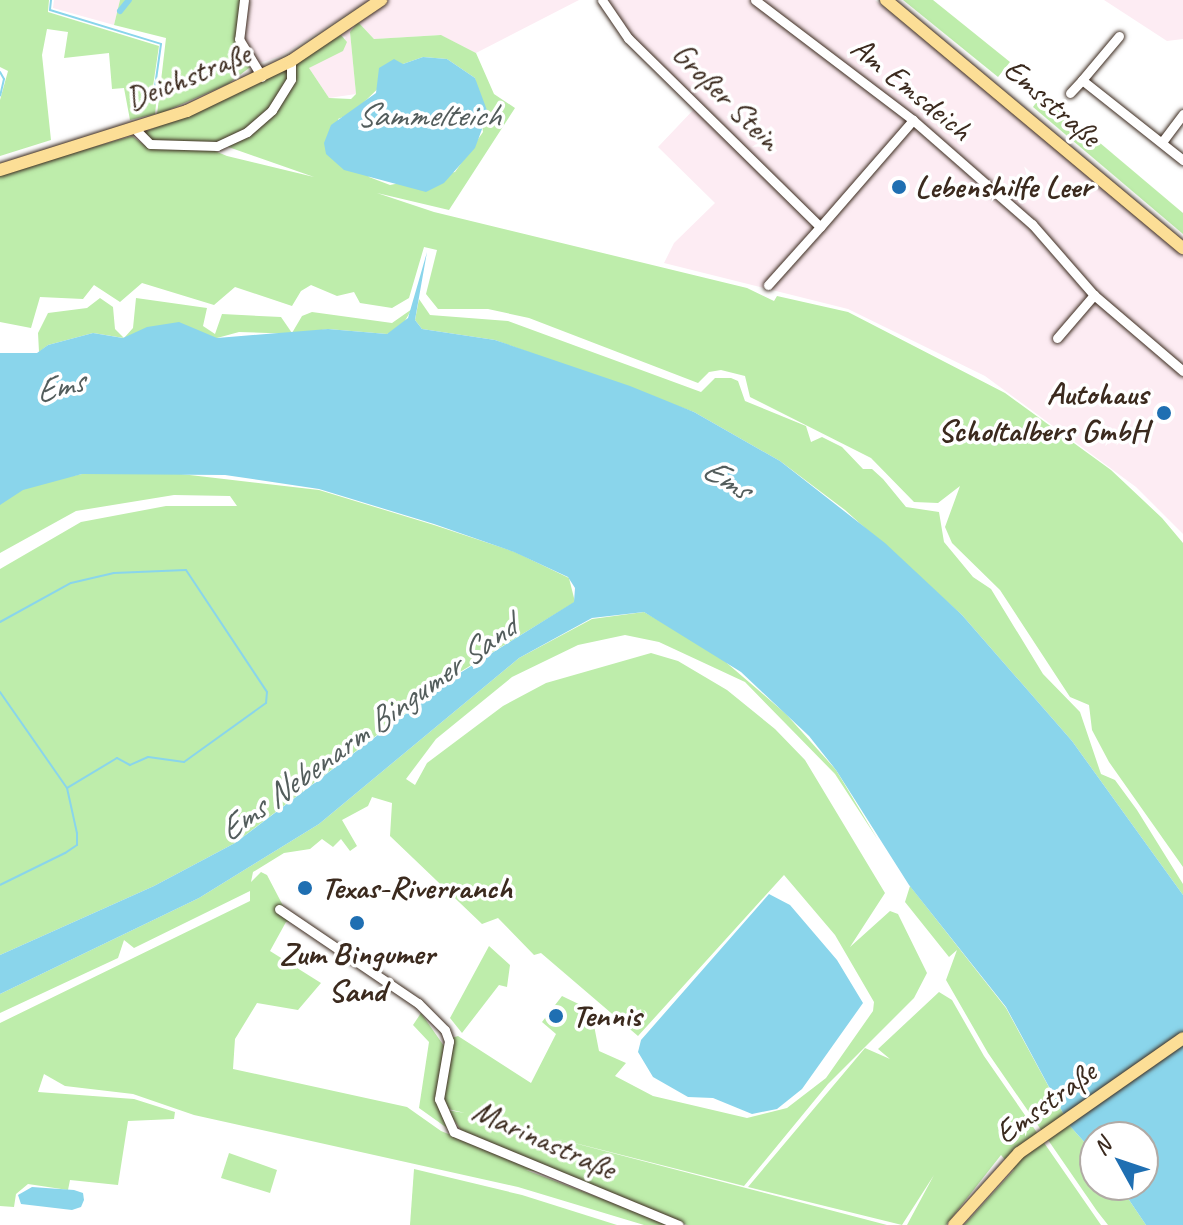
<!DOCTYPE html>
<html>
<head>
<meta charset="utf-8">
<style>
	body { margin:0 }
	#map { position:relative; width:1183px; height:1225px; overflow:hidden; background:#fff; font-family:Caveat,sans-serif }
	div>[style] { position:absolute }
	.built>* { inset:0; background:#fdecf3 }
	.green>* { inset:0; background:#beedab }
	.water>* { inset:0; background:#8ad5eb }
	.stream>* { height:2px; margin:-1px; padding:0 1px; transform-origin:1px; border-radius:1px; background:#8ad5eb }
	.canal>* { height:6px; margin:-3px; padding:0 3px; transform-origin:3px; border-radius:3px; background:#8ad5eb }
	.roads { filter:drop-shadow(0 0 2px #3b2a1e) drop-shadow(0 0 2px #3b2a1e) }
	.minor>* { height:9px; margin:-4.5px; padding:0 4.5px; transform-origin:4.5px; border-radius:4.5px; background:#fff }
	.major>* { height:12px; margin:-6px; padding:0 6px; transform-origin:6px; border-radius:6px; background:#fcde96 }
	.dots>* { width:22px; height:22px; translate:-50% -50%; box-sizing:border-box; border:4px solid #fff; border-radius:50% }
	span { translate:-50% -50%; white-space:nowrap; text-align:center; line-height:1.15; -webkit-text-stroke:7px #fff; paint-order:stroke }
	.street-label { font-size:32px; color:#3b2a1e }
	.poi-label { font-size:32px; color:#3b2a1e; font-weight:700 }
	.left { translate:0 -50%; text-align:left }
	.right { translate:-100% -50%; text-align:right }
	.water-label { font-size:34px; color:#535d5c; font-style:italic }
	.north { position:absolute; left:1079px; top:1121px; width:80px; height:80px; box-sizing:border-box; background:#fff; border:2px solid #b1aaa5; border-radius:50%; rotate:310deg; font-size:22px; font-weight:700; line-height:32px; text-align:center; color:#3b2a1e }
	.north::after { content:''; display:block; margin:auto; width:28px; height:36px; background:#1f6fb2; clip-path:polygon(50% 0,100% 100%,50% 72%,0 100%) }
</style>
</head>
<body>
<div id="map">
	<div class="built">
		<i style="clip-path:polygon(54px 0,120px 0,114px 25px,53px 8px)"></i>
		<i style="clip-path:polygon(243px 0,369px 0,281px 56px,253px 65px,238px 38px)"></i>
		<i style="clip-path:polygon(386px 0,579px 0,476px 53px,440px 35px,374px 39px,358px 22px)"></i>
		<i style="clip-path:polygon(600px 0,875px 0,1183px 252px,1183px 534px,1136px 487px,985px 376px,848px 309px,664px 263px,674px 243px,715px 203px,658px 147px,696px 107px,616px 29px)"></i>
		<i style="clip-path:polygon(1104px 0,1183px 0,1183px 39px,1167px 41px)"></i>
		<i style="clip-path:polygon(354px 25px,350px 32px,356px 94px,329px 98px,309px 68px,337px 50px,346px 37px,341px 35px)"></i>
	</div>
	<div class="green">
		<i style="clip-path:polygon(0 0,49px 0,48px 12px,159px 46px,152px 93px,157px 95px,155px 114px,130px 120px,124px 88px,112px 89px,109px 53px,64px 58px,68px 32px,47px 29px,42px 55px,51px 140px,0 156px,0 100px,8px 71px,0 67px)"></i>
		<i style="clip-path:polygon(120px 0,243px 0,238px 38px,253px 65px,228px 84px,157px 115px,166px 38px,114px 25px)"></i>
		<i style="clip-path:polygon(903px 0,933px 0,1010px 62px,998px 77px)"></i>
		<i style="clip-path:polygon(evenodd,358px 22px,374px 39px,441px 35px,476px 53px,494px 94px,515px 108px,449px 210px,377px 193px,434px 212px,747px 288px,774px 301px,777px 296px,848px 312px,1005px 393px,1111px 470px,1162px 518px,1183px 543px,1183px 867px,1109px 762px,1092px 730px,1089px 705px,1070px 697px,1000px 590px,952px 543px,945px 527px,960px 486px,938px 503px,914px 502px,871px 458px,750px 397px,745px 376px,721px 370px,709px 372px,698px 383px,529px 318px,488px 309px,438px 309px,426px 294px,437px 250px,424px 247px,409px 298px,392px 308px,360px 303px,354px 292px,337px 296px,311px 285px,301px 291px,292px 306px,235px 287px,214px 305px,142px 283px,120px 302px,94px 285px,83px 299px,40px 297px,31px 328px,0 322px,0 174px,132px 136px,147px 147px,210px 149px,227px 156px,314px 177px,217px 143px,147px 143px,138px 135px,264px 81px,341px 35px,347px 42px,343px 51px,309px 68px,329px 98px,351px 99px,356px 94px,350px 32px,358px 22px,423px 57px,447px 59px,475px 78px,483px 132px,455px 172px,390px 185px,369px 177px,338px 119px,353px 113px,403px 64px,423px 57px)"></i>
		<i style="clip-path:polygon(1042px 94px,1183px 213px,1183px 234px,1033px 107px)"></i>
		<i style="clip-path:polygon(100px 298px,113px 307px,115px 329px,124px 338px,133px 328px,136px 298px,207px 308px,203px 326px,215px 334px,222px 314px,281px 317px,292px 333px,302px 316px,312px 312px,392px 323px,412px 309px,400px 329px,387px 334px,328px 329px,296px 334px,239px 332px,217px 338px,124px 338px,93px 333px,48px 345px,39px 352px,38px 333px,48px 313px,87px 308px)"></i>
		<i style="clip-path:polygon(419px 299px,430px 315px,508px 321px,701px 392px,715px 378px,731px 378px,738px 381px,745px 401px,806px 426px,811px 442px,822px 437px,842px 447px,863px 469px,872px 469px,883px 479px,906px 507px,939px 512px,944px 542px,973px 577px,991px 589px,1043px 674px,1080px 712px,1101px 774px,1115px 780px,1137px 810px,1183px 884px,1183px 895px,1072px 741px,962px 615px,845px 510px,780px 461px,694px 412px,495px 340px,422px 329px,415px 320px)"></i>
		<i style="clip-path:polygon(164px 472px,319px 490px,434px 525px,515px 552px,569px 578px,575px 602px,460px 672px,235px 843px,154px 886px,0 955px,0 569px,81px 522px,166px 506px,237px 506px,230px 496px,174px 495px,76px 511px,0 553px,0 491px,82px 474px)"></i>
		<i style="clip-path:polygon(644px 612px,714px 652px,786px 714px,836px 770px,878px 840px,835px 774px,745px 682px,659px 642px,625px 635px,578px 645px,512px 677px,436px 739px,406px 779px,415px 785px,427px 763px,503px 706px,546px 683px,651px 653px,678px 661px,727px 690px,775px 729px,805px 760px,885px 893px,850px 947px,890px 911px,898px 914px,927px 973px,914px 998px,828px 1084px,744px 1186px,551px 1137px,887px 1225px,687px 1225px,463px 1133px,447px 1110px,465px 1113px,444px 1108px,440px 1097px,452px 1038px,458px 1036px,531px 1083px,556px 1034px,542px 1022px,562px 996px,591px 1010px,599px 1051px,626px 1063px,615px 1076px,653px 1096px,747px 1118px,787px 1108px,826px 1078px,873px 1011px,874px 1002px,835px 935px,784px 875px,638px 1036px,541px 953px,534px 955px,498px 918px,482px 924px,390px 836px,392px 803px,372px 797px,368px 806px,342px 820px,357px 846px,350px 851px,341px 839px,333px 847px,322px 839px,310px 849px,284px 853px,253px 872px,251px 882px,261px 872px,267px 875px,291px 921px,286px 922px,270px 951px,321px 983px,298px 1010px,257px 1003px,235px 1039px,233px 1069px,407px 1107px,441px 1131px,546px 1173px,526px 1170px,671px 1225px,644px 1225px,518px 1187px,194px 1115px,133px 1094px,65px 1086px,44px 1074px,38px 1092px,134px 1099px,175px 1112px,174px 1119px,128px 1121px,118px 1185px,70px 1180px,68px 1190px,28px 1184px,16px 1194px,14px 1207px,0 1206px,0 1023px,250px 901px,250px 891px,134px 948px,124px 940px,118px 958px,0 1013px,0 994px,199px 898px,319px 824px,519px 658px,592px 619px)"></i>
		<i style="clip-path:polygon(910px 886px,1006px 1008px,1070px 1126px,1095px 1154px,1095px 1185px,1119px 1185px,1146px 1225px,1108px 1225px,1097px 1211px,988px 1053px,946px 980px,957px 950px,949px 957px,905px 902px)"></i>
		<i style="clip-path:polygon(489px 946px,510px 965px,507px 987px,499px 985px,462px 1033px,450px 1018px)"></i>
		<i style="clip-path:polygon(939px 992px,952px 1000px,984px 1056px,1101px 1225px,964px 1225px,1014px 1170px,1001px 1155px,946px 1225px,907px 1225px,934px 1175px,902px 1225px,748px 1187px,865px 1048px,890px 1059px,878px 1049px)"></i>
		<i style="clip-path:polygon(421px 1013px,444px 1046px,436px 1100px,447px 1128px,419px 1108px,429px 1042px,413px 1025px)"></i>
		<i style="clip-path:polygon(229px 1153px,277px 1170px,270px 1193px,221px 1178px)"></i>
		<i style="clip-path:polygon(414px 1169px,522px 1195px,617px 1225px,410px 1225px)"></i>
	</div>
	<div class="water">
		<i style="clip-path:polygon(423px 57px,447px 59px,475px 78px,488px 113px,475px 148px,444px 183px,426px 192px,344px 170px,326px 154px,324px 143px,331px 125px,376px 93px,379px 68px,394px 59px,403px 64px)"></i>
		<i style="clip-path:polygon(427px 252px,415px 320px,422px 329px,495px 340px,630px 386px,694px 412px,780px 461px,885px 543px,962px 615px,1072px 741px,1183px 895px,1183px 1225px,1146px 1225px,1119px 1185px,1143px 1185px,1143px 1137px,1095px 1137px,1095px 1154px,1070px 1126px,1006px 1007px,909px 885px,836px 770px,809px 736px,741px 672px,644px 612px,592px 618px,519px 658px,319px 824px,199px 898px,0 994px,0 955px,154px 886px,235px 843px,460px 673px,574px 602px,575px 588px,568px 577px,514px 552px,434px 524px,319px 489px,225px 475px,82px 474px,23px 490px,0 505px,0 353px,37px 353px,48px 345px,93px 333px,123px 338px,147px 327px,179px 322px,217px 338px,328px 329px,387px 334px,408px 318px)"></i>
		<i style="clip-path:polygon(769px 894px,790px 905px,837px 960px,863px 1003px,802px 1089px,777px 1109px,752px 1114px,713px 1098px,688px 1097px,653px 1077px,638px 1052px,641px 1040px)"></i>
		<i style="clip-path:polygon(32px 1187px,74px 1190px,83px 1193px,84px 1200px,81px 1207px,72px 1210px,21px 1204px,18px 1195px)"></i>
	</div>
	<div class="stream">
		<i style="left:51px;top:0;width:10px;rotate:96deg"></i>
		<i style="left:50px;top:10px;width:116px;rotate:17deg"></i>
		<i style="left:161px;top:44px;width:50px;rotate:98deg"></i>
		<i style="left:0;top:72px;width:8px;rotate:60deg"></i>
		<i style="left:4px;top:79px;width:17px;rotate:103deg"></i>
		<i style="left:0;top:622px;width:81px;rotate:-28.8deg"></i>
		<i style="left:71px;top:583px;width:44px;rotate:-13.1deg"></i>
		<i style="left:114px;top:573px;width:72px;rotate:-2.4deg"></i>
		<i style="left:186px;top:570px;width:146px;rotate:56.4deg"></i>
		<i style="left:267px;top:692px;width:11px;rotate:95deg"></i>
		<i style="left:266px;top:703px;width:101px;rotate:144.3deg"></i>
		<i style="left:184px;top:762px;width:36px;rotate:-172deg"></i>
		<i style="left:148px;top:757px;width:20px;rotate:156deg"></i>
		<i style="left:130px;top:765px;width:15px;rotate:-152deg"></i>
		<i style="left:117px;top:758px;width:58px;rotate:149deg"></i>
		<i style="left:0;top:692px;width:117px;rotate:55.1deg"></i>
		<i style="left:67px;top:788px;width:46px;rotate:77.5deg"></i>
		<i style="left:77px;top:833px;width:12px;rotate:90deg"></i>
		<i style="left:77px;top:845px;width:14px;rotate:146deg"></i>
		<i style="left:65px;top:853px;width:72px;rotate:153.8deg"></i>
	</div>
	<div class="canal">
		<i style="left:120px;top:11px;width:14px;rotate:-51deg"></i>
	</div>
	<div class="roads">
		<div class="minor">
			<i style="left:244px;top:0;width:39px;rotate:97deg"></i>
			<i style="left:239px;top:39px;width:44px;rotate:58.8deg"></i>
			<i style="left:602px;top:0;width:46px;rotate:55.6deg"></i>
			<i style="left:628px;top:38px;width:269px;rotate:44.5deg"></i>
			<i style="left:820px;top:227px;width:142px;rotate:-49deg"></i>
			<i style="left:755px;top:0;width:198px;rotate:37.2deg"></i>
			<i style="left:913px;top:120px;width:158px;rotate:41.2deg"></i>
			<i style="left:1032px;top:224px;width:94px;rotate:48.9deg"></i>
			<i style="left:1094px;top:295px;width:117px;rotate:40.5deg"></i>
			<i style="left:1119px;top:36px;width:57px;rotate:130.1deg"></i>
			<i style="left:1082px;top:80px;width:129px;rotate:38.4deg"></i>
			<i style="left:1070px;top:93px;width:18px;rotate:-47deg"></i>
			<i style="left:135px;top:129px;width:21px;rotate:45deg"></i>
			<i style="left:150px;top:144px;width:67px;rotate:1.7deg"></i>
			<i style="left:217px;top:146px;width:33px;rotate:-25deg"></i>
			<i style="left:247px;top:132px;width:33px;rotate:-41deg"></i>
			<i style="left:272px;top:110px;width:36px;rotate:-58deg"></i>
			<i style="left:291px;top:79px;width:18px;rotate:-90deg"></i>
			<i style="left:1162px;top:142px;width:35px;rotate:-53deg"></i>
			<i style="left:768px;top:285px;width:78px;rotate:-48.1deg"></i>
			<i style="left:1057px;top:338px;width:57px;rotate:-49.3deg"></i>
			<i style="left:279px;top:909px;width:168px;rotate:34.1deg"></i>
			<i style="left:418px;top:1003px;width:38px;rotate:45deg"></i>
			<i style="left:445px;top:1030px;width:12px;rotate:70deg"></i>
			<i style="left:449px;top:1041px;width:59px;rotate:99.8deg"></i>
			<i style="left:439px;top:1099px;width:36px;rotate:66deg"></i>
			<i style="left:454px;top:1132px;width:243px;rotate:22.5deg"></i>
		</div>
		<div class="major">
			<i style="left:886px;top:0;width:387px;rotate:39.9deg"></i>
			<i style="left:0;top:170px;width:196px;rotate:-17.5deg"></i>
			<i style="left:187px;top:111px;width:115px;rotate:-25.7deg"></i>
			<i style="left:291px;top:61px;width:109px;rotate:-34.1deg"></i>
			<i style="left:954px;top:1225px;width:97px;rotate:-47.9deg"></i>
			<i style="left:1019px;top:1153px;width:200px;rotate:-35deg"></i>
		</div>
	</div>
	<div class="dots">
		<i style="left:899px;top:187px;background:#1f6fb2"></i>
		<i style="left:1164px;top:413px;background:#1f6fb2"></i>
		<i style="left:305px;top:888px;background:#1f6fb2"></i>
		<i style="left:357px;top:923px;background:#1f6fb2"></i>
		<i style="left:556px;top:1016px;background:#1f6fb2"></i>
	</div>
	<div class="street-label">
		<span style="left:188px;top:77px;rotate:-22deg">Deichstraße</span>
		<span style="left:911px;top:89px;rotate:39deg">Am Emsdeich</span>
		<span style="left:726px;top:97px;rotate:45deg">Großer Stein</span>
		<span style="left:1052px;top:103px;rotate:41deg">Emsstraße</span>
		<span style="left:1046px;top:1103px;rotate:-36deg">Emsstraße</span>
		<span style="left:544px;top:1140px;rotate:24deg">Marinastraße</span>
	</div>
	<div class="poi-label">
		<span class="left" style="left:915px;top:187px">Lebenshilfe Leer</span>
		<span class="right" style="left:1148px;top:413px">Autohaus<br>Scholtalbers GmbH</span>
		<span class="left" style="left:321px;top:888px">Texas-Riverranch</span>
		<span style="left:357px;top:973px">Zum Bingumer<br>Sand</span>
		<span class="left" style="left:572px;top:1016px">Tennis</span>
	</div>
	<div class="water-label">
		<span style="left:428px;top:115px">Sammelteich</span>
		<span style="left:59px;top:386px;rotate:-15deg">Ems</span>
		<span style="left:727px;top:478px;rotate:31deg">Ems</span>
		<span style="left:367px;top:728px;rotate:-36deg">Ems Nebenarm Bingumer Sand</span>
	</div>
	<div class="north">N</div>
</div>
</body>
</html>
